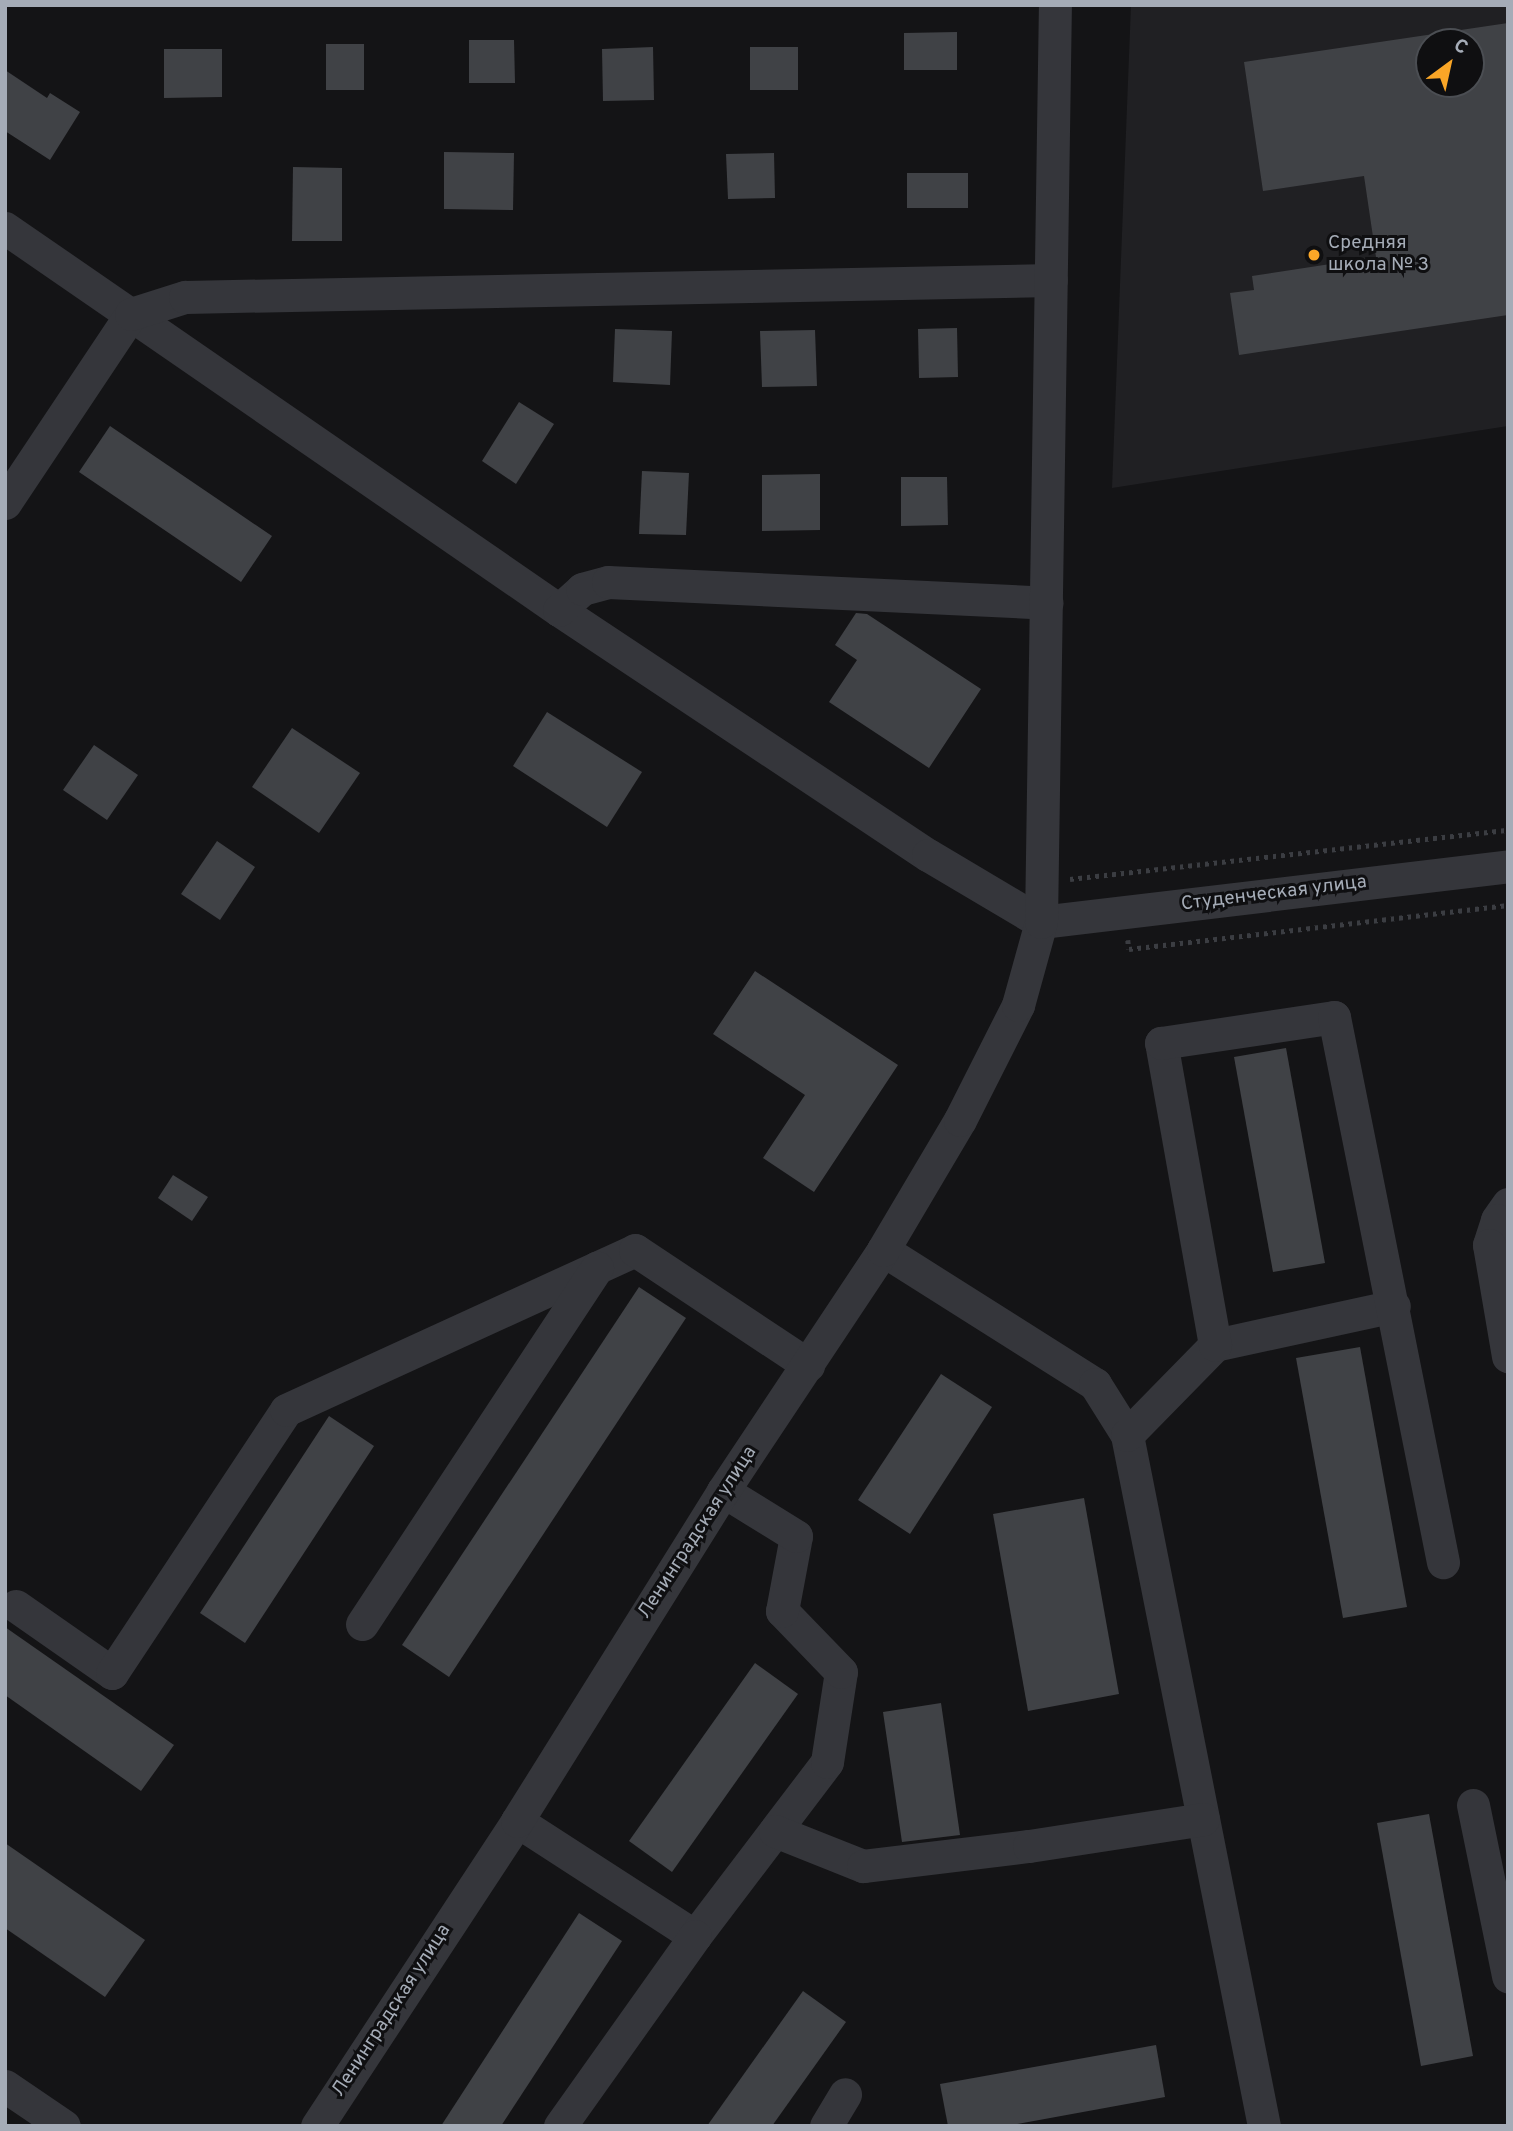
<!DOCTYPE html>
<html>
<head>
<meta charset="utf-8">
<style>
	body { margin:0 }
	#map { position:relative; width:1513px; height:2131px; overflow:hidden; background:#141416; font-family:Overpass,sans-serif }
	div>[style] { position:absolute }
	.built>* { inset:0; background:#202023 }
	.building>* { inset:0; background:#404246 }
	.path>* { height:4.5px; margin-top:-2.25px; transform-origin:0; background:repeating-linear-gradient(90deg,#3b3d42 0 3.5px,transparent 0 8.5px) }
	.minor>* { height:33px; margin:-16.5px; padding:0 16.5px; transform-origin:16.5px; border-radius:16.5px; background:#35363b }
	.dots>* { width:19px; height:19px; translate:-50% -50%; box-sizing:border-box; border:4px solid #0f0f11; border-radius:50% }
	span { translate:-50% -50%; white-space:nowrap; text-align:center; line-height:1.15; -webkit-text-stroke:6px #0f0f11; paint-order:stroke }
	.poi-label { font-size:19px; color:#a5acb7 }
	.left { translate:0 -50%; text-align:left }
	.street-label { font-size:19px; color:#a5acb7 }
	.frame { position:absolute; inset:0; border:7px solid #a5acb7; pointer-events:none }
	.north { position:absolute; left:1415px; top:28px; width:70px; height:70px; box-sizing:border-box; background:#0f0f11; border:2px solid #4b4e53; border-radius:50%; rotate:33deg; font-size:19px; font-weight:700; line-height:28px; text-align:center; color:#a5acb7 }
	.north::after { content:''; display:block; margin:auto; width:24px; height:32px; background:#faa627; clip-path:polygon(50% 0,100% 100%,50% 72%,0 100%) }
</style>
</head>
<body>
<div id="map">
	<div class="built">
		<i style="clip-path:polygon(evenodd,1131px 5px,1508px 5px,1508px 426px,1112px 488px,1131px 5px,1429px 42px,1471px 42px,1471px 84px,1429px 84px,1429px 42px)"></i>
	</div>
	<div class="building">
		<i style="clip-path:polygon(evenodd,1508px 23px,1508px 315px,1239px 355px,1230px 293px,1254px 290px,1252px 276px,1376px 257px,1364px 176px,1263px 191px,1244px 62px,1508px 23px,1429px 42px,1471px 42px,1471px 84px,1429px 84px,1429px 42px)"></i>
		<i style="clip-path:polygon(957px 32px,957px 70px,904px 70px,904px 33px)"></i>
		<i style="clip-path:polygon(469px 40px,514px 40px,515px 83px,469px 83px)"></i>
		<i style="clip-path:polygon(326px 44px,364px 44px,364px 90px,326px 90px)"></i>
		<i style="clip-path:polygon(653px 47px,654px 100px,603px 101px,602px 49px)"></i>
		<i style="clip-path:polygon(750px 47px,798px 47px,798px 90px,750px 90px)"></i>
		<i style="clip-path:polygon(164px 49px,222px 49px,222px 97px,164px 98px)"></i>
		<i style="clip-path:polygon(5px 70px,47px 98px,50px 93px,80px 112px,50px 160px,5px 131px)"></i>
		<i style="clip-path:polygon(444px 152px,514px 153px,513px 210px,444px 209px)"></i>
		<i style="clip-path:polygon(774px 153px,775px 198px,728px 199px,726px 154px)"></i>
		<i style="clip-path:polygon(293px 167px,342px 168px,342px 241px,292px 241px)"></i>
		<i style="clip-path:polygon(907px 173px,968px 173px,968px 208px,907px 208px)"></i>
		<i style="clip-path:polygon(957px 328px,958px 377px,919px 378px,918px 329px)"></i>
		<i style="clip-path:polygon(615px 329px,672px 331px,670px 385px,613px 382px)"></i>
		<i style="clip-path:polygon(815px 330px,817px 386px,762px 387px,760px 331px)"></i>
		<i style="clip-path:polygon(519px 402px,554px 424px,516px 484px,482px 461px)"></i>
		<i style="clip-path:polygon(110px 426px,272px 536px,241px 582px,79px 472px)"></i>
		<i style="clip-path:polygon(642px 471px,689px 473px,686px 535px,639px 534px)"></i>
		<i style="clip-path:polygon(820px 474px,820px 530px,762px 531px,762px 475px)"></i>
		<i style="clip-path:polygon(901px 477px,947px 477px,948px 525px,901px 526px)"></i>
		<i style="clip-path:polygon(856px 613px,867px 614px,981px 689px,929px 768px,829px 702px,857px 660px,835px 645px)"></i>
		<i style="clip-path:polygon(547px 712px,642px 772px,607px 827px,513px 766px)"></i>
		<i style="clip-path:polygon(292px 728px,360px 773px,319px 833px,252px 787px)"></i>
		<i style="clip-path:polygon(94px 745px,138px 775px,107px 820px,63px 790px)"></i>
		<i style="clip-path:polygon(217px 841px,255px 867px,220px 920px,181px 894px)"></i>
		<i style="clip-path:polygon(755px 971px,898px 1065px,814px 1192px,763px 1158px,805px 1095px,713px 1034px)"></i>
		<i style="clip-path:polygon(1286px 1048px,1325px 1263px,1273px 1272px,1234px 1057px)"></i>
		<i style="clip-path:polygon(173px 1175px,208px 1197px,192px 1221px,158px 1198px)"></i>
		<i style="clip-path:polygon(639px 1287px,686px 1318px,449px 1677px,402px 1645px)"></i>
		<i style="clip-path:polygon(1360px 1347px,1407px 1607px,1343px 1618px,1296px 1358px)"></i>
		<i style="clip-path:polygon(941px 1374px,992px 1407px,910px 1534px,858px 1500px)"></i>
		<i style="clip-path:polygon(329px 1416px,374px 1446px,245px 1643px,200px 1613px)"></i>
		<i style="clip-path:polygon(1084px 1498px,1119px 1694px,1028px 1711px,993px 1514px)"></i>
		<i style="clip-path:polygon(5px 1627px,174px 1745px,141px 1791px,5px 1695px)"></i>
		<i style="clip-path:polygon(755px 1663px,798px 1694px,672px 1872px,629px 1841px)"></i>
		<i style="clip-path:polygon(941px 1703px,960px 1835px,902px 1842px,883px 1712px)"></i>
		<i style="clip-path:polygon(1429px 1814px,1473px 2056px,1421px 2066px,1377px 1823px)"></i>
		<i style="clip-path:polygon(5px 1843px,145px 1940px,105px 1997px,5px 1928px)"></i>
		<i style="clip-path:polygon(579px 1913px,622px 1941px,501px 2126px,441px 2126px)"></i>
		<i style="clip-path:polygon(803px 1991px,846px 2022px,772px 2126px,707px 2126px)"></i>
		<i style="clip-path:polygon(1156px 2045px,1165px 2097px,1006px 2126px,948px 2126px,940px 2084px)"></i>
	</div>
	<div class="path">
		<i style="left:1070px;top:879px;width:441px;rotate:-6.4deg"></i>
		<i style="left:1128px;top:940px;width:9px;rotate:84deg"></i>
		<i style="left:1129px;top:949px;width:382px;rotate:-6.6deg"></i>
	</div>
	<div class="minor">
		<i style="left:5px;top:228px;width:673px;rotate:34.59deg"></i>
		<i style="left:559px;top:610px;width:443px;rotate:33.6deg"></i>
		<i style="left:928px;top:855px;width:131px;rotate:30.7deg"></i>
		<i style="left:5px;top:503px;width:227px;rotate:-56.3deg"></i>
		<i style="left:131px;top:314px;width:57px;rotate:-17.5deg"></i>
		<i style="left:185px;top:297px;width:866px;rotate:-1.12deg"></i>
		<i style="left:559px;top:610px;width:31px;rotate:-42deg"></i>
		<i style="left:582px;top:589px;width:27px;rotate:-15deg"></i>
		<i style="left:608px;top:582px;width:439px;rotate:2.7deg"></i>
		<i style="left:1041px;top:922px;width:470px;rotate:-6.8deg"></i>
		<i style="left:1508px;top:1204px;width:19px;rotate:125deg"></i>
		<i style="left:1497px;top:1220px;width:26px;rotate:108deg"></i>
		<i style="left:1489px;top:1245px;width:113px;rotate:80.3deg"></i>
		<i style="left:883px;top:1250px;width:251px;rotate:32.3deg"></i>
		<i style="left:1095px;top:1384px;width:60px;rotate:57.9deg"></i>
		<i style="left:1127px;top:1435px;width:704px;rotate:78.79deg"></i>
		<i style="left:1215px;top:1345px;width:183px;rotate:-12.3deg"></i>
		<i style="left:1127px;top:1435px;width:126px;rotate:-45.6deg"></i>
		<i style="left:1215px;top:1345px;width:307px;rotate:-100.1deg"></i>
		<i style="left:1161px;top:1043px;width:175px;rotate:-8.5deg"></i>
		<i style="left:1334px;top:1017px;width:556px;rotate:78.69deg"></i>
		<i style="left:16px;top:1606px;width:117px;rotate:34.9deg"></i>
		<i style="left:112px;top:1673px;width:315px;rotate:-56.5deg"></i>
		<i style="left:286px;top:1410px;width:384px;rotate:-24.6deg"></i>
		<i style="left:635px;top:1250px;width:208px;rotate:33.6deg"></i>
		<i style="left:362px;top:1624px;width:427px;rotate:-56.6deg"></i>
		<i style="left:1473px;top:1805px;width:175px;rotate:78.4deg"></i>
		<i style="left:517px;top:1821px;width:212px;rotate:32.9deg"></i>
		<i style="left:695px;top:1936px;width:218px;rotate:-52.8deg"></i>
		<i style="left:827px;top:1762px;width:91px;rotate:-81.2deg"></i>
		<i style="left:841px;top:1672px;width:85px;rotate:-134deg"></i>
		<i style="left:782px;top:1611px;width:76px;rotate:-79.4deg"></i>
		<i style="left:796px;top:1536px;width:86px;rotate:-148.3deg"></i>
		<i style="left:775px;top:1831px;width:95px;rotate:21.7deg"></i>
		<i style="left:863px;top:1866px;width:167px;rotate:-6.9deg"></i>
		<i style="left:1029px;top:1846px;width:176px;rotate:-8.8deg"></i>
		<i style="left:5px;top:2086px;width:71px;rotate:34.1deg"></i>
		<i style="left:317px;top:2126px;width:365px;rotate:-56.7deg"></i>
		<i style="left:517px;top:1821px;width:389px;rotate:-58deg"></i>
		<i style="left:723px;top:1491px;width:289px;rotate:-56.4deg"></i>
		<i style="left:883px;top:1250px;width:151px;rotate:-59.4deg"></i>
		<i style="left:960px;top:1120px;width:129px;rotate:-63.2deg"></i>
		<i style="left:1018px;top:1005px;width:86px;rotate:-74.5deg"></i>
		<i style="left:1041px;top:922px;width:917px;rotate:-89.13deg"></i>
		<i style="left:560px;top:2126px;width:233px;rotate:-54.6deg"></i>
		<i style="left:826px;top:2126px;width:37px;rotate:-59deg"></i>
	</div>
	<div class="dots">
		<i style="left:1314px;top:255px;background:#faa627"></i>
	</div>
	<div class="poi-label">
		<span class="left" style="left:1328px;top:255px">Средняя<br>школа № 3</span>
	</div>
	<div class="street-label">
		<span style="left:1274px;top:894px;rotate:-7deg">Студенческая улица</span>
		<span style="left:698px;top:1533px;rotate:-57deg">Ленинградская улица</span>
		<span style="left:392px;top:2011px;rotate:-57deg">Ленинградская улица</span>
	</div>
	<div class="frame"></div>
	<div class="north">С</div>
</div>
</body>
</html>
